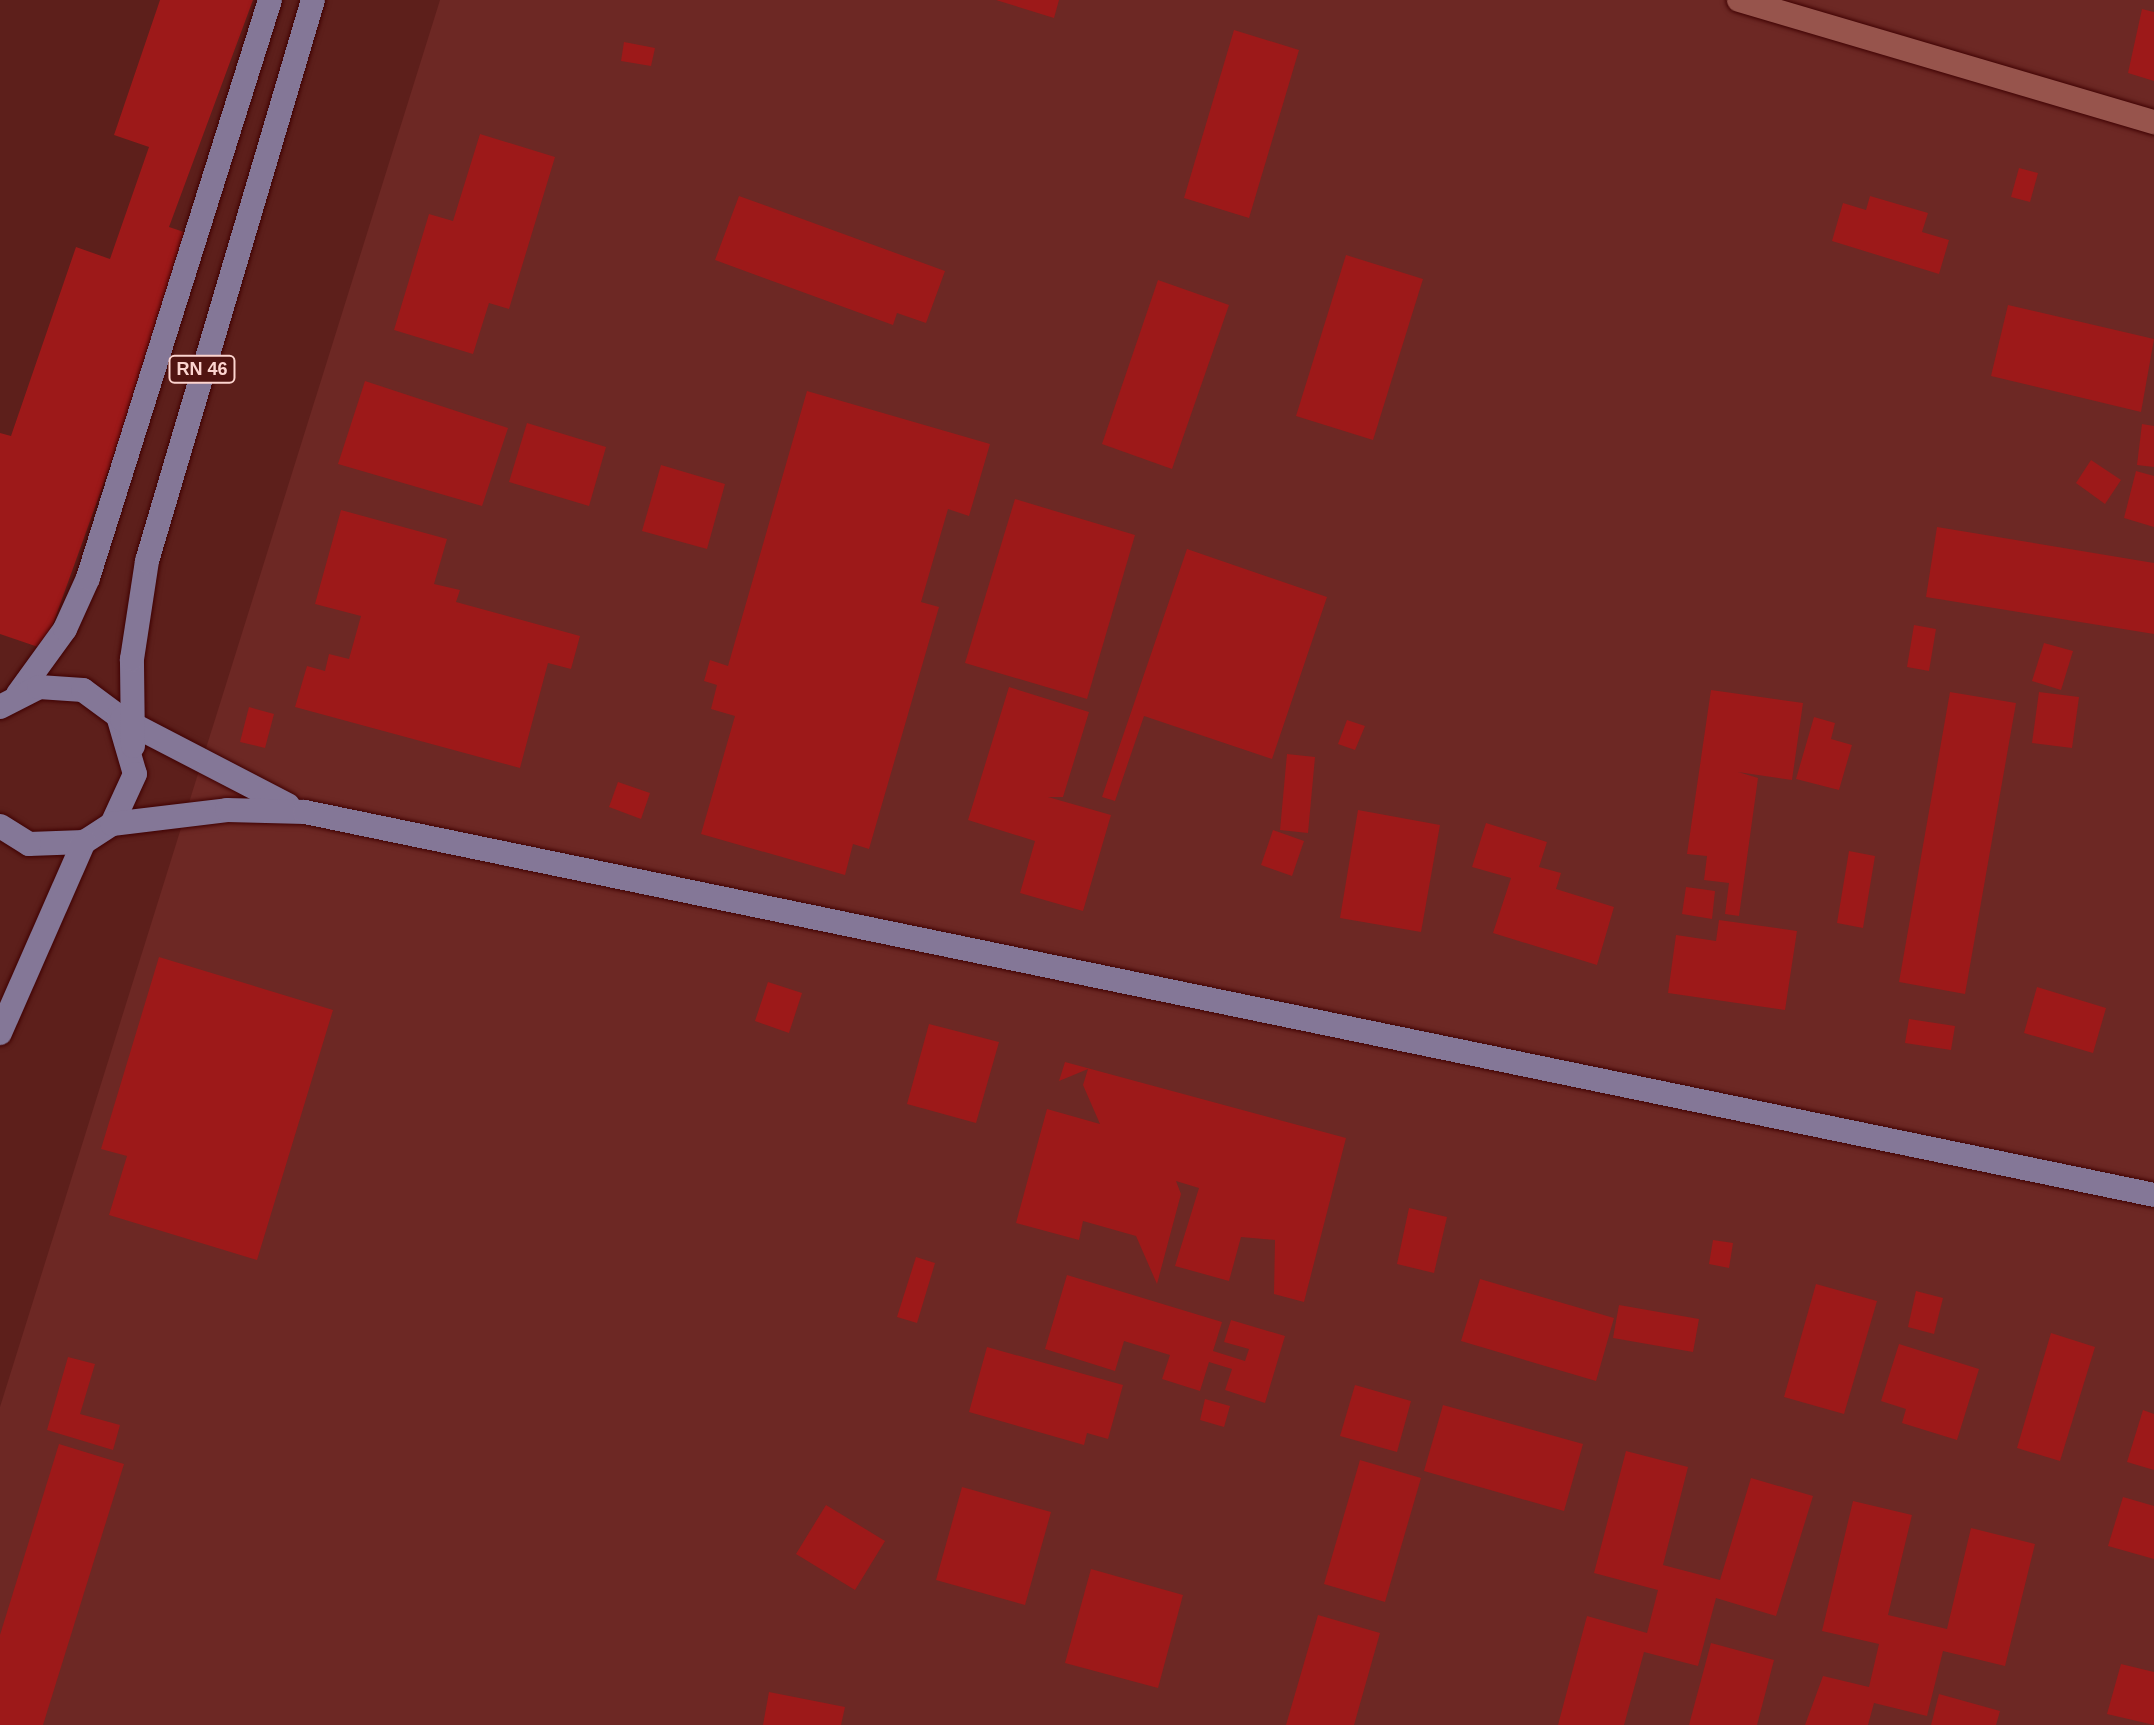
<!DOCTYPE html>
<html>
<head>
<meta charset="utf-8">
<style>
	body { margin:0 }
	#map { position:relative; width:2154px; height:1725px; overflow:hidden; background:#5d1f1b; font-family:Helvetica,sans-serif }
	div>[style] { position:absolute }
	.built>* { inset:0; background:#6d2824 }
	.building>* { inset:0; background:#9d1919 }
	.roads { filter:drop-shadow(0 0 2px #3f0203) drop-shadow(0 0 2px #3f0203) }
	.minor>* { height:24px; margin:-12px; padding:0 12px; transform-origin:12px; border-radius:12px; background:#97544c }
	.major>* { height:24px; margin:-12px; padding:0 12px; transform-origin:12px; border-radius:12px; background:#847797 }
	span { translate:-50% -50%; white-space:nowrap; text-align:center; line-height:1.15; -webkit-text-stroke:8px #511411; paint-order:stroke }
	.shield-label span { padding:2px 6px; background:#511411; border:2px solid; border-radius:6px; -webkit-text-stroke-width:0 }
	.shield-label { font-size:18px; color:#fcd4cf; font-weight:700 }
</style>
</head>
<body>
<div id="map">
	<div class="built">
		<i style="clip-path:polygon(440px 0,2154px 0,2154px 1725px,0 1725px,0 1407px)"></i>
	</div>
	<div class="building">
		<i style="clip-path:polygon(160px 0,253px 0,169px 227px,193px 235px,44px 649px,0 634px,0 433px,11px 436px,76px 247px,110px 259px,149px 147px,114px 135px)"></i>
		<i style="clip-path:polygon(996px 0,1059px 0,1054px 18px)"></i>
		<i style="clip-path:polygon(2142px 9px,2154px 12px,2154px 81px,2128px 73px)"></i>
		<i style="clip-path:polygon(1234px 30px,1299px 50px,1249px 218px,1184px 198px)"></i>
		<i style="clip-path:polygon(624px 42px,655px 48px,651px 66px,621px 61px)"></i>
		<i style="clip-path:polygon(480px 134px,555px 157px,509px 309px,489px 303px,473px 354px,394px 330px,429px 214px,453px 221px)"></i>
		<i style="clip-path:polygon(2019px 168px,2038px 173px,2030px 202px,2011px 197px)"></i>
		<i style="clip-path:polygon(739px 196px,945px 271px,926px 323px,897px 313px,893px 325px,715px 260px)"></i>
		<i style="clip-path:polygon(1870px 196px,1928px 213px,1922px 232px,1949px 240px,1939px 274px,1832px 241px,1843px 203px,1866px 210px)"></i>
		<i style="clip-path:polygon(1346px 255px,1423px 279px,1373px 440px,1296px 416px)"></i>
		<i style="clip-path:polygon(1158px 280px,1229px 305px,1172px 469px,1102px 444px)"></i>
		<i style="clip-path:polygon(2008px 305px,2154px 339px,2141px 412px,1991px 376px)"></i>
		<i style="clip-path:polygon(365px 381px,508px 428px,482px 506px,338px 464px)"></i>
		<i style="clip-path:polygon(807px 391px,990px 444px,969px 516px,948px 509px,921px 602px,939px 607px,869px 849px,853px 844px,845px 875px,701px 834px,735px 716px,711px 709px,717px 685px,704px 681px,710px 660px,728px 666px)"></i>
		<i style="clip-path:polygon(527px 423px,606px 447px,589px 506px,509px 482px)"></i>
		<i style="clip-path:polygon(2142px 424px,2154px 426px,2154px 467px,2137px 465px)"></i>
		<i style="clip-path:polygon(2091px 460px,2121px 480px,2105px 504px,2076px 483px)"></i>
		<i style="clip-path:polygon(661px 465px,725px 484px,707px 549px,642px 531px)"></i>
		<i style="clip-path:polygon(2136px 471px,2154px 476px,2154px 527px,2124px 518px)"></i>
		<i style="clip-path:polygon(1015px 499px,1135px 535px,1087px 699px,965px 663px)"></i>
		<i style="clip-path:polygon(341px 510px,447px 539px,434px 584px,460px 590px,456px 602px,580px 636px,571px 669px,548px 663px,520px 768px,295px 707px,307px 666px,325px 671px,329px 654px,349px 659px,361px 616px,315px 604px)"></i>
		<i style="clip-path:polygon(1937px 527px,2154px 563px,2154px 634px,1926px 597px)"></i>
		<i style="clip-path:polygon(1187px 549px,1327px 597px,1272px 759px,1144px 716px,1115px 801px,1102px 797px)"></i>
		<i style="clip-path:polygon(1914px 625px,1936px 629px,1929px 671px,1907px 667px)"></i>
		<i style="clip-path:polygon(2044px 643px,2073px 651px,2061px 690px,2032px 681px)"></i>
		<i style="clip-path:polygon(1009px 687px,1089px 712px,1063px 797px,1048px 797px,1111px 815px,1083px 911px,1020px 893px,1035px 841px,968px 820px)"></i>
		<i style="clip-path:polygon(1711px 690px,1803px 703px,1792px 780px,1738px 772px,1758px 778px,1739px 916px,1725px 914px,1729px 883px,1704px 880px,1707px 856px,1687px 854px)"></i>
		<i style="clip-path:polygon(1950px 692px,2016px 703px,1965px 994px,1899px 982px)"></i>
		<i style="clip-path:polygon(2039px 692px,2079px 697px,2072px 748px,2032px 743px)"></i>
		<i style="clip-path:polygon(249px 707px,274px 714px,265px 748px,240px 742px)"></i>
		<i style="clip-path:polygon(1814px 717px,1835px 723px,1831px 739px,1852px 745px,1839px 790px,1796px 779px)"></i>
		<i style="clip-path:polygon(1347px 720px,1365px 726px,1355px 750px,1338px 744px)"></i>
		<i style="clip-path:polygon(1287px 754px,1315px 757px,1308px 833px,1280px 830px)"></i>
		<i style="clip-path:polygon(618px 782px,650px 793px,641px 819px,609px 807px)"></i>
		<i style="clip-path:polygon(1358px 810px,1440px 825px,1421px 932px,1340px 918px)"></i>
		<i style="clip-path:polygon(1486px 823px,1547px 842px,1539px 867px,1561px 873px,1556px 889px,1614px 907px,1597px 965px,1493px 933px,1511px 878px,1472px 867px)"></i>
		<i style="clip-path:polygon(1273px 830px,1304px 841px,1292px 876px,1261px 865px)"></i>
		<i style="clip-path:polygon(1849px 851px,1875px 856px,1863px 928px,1837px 923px)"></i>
		<i style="clip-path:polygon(1686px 887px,1715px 891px,1712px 919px,1682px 914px)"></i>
		<i style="clip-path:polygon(1719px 920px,1797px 931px,1785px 1010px,1668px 993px,1676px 935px,1716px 941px)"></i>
		<i style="clip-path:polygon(159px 957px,333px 1010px,257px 1260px,109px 1215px,127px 1156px,101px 1149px)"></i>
		<i style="clip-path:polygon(768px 982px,802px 993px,789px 1033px,755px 1021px)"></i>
		<i style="clip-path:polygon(2037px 987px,2106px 1008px,2093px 1053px,2024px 1033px)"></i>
		<i style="clip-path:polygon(1909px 1019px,1955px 1026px,1951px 1050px,1905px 1043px)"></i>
		<i style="clip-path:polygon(929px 1024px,999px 1042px,976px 1123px,907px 1104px)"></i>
		<i style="clip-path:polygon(1065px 1062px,1346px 1138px,1304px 1302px,1274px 1294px,1275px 1240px,1241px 1237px,1229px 1281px,1175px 1266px,1199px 1188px,1176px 1181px,1181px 1194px,1157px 1284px,1136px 1236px,1083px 1221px,1079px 1240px,1016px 1223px,1047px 1109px,1100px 1124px,1083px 1085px,1088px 1069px,1059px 1081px)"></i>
		<i style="clip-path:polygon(1409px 1208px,1447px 1217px,1434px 1273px,1397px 1264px)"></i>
		<i style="clip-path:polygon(1713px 1240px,1733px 1243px,1729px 1268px,1709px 1264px)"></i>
		<i style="clip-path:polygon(916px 1257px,935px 1263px,917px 1323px,897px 1317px)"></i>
		<i style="clip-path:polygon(1067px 1275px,1222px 1322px,1213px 1351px,1245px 1361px,1249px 1349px,1224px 1342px,1231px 1320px,1285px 1336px,1265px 1403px,1225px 1390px,1232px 1369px,1209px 1362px,1200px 1391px,1162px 1379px,1170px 1355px,1124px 1341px,1115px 1371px,1045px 1349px)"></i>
		<i style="clip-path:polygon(1480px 1279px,1614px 1318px,1596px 1381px,1461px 1341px)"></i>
		<i style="clip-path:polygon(1816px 1284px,1877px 1301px,1844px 1414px,1784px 1397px)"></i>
		<i style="clip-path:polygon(1916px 1291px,1943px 1298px,1934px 1334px,1908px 1327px)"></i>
		<i style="clip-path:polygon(1619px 1305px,1699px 1319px,1693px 1352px,1613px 1338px)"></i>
		<i style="clip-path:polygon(2051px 1333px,2095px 1347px,2060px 1461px,2017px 1448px)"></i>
		<i style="clip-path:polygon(1899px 1344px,1979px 1369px,1957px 1440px,1902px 1423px,1906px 1409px,1881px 1401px)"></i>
		<i style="clip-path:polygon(987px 1347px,1123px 1385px,1108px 1439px,1087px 1433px,1084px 1445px,969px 1412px)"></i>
		<i style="clip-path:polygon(68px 1357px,95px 1364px,80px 1414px,120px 1425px,113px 1450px,47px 1430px)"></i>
		<i style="clip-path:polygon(1355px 1385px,1411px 1401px,1397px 1452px,1340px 1436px)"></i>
		<i style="clip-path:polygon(1205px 1399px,1230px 1406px,1224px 1427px,1200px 1420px)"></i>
		<i style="clip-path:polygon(1443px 1405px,1583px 1444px,1564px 1511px,1424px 1471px)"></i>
		<i style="clip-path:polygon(2143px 1410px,2154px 1414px,2154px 1470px,2127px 1462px)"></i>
		<i style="clip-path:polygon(59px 1444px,124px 1464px,43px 1725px,0 1725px,0 1635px)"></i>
		<i style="clip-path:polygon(1626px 1451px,1688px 1467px,1663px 1565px,1720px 1580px,1751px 1478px,1813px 1496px,1776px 1616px,1716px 1598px,1698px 1666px,1644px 1652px,1624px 1725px,1558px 1725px,1587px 1616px,1647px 1633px,1658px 1590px,1594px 1573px)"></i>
		<i style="clip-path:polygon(1360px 1460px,1421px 1478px,1385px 1602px,1324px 1584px)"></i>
		<i style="clip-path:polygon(962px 1487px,1051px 1512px,1025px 1605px,936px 1580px)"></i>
		<i style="clip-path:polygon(2123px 1497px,2154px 1506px,2154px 1559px,2108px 1546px)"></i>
		<i style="clip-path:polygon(1853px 1501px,1912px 1515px,1888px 1615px,1947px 1629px,1971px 1528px,2035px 1544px,2005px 1666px,1943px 1651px,1927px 1716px,1874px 1703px,1868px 1725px,1805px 1725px,1823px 1676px,1869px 1687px,1879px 1644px,1822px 1631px)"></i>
		<i style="clip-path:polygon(826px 1505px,885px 1541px,855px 1590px,796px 1554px)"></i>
		<i style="clip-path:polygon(1091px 1569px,1183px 1595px,1158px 1688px,1065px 1663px)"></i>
		<i style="clip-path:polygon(1318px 1615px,1380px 1633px,1354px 1725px,1286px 1725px)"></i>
		<i style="clip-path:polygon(1711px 1643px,1774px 1660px,1757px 1725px,1689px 1725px)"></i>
		<i style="clip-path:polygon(2121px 1664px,2154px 1672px,2154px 1725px,2107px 1714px)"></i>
		<i style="clip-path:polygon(769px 1692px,845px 1707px,841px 1725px,763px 1725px)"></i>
		<i style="clip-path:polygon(1939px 1694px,2000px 1711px,1996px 1725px,1931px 1725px)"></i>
	</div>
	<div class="roads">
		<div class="minor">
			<i style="left:1739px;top:0;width:433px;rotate:16.4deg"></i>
		</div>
		<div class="major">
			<i style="left:18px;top:694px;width:80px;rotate:-54.1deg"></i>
			<i style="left:65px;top:629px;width:56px;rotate:-65.7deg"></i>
			<i style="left:88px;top:578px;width:606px;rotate:-72.52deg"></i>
			<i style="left:0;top:707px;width:44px;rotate:-27.1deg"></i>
			<i style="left:39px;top:687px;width:44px;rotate:3.9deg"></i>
			<i style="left:83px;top:690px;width:44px;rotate:36.6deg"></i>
			<i style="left:118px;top:716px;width:60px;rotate:73.7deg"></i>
			<i style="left:135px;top:774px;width:55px;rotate:114.7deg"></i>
			<i style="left:112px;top:824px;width:33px;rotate:147deg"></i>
			<i style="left:84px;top:842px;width:55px;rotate:177.9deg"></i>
			<i style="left:29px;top:844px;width:34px;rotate:-148deg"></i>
			<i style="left:122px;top:719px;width:187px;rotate:27.4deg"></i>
			<i style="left:133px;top:746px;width:87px;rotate:-90.7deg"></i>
			<i style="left:132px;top:659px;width:99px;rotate:-81.3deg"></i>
			<i style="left:147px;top:561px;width:585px;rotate:-73.52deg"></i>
			<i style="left:112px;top:824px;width:116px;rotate:-6.9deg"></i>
			<i style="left:227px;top:810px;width:78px;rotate:1.5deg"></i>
			<i style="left:305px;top:812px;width:1888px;rotate:11.7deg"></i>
			<i style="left:0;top:1033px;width:209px;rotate:-66.3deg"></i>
		</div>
	</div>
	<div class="shield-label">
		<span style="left:202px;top:369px">RN 46</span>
	</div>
</div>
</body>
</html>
